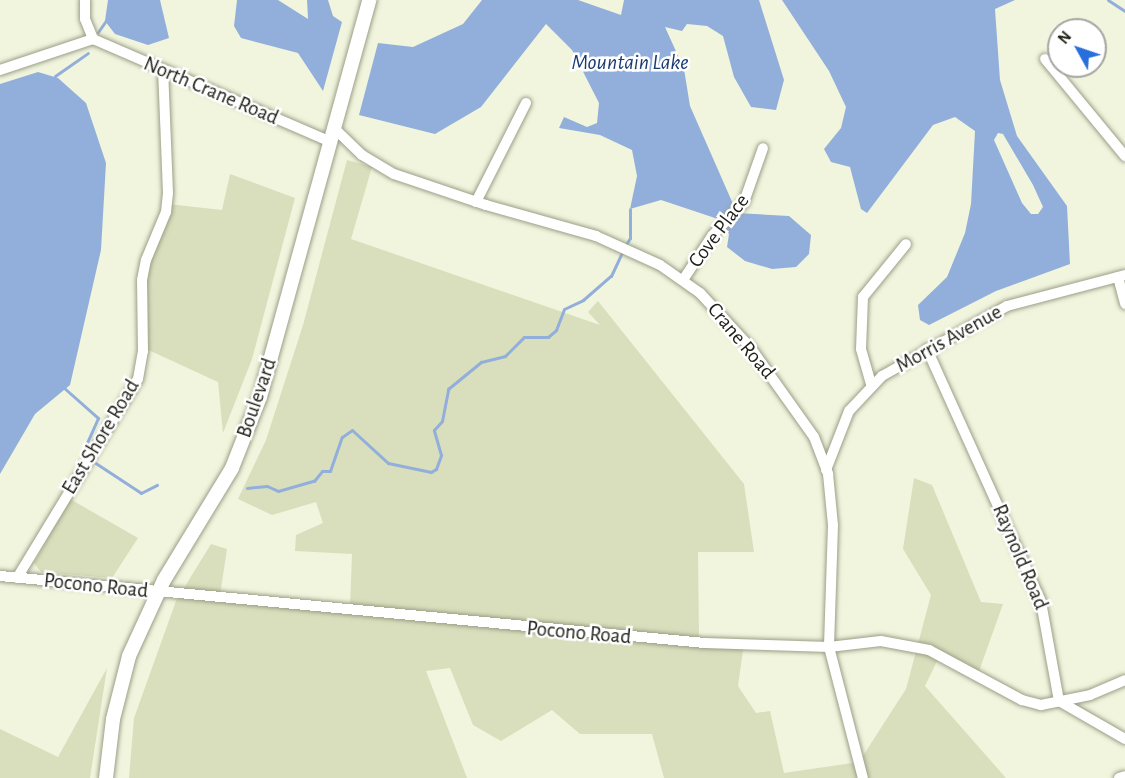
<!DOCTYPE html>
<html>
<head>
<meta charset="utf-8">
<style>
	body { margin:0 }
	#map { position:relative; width:1125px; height:778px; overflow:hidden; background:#f1f5dd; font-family:"Alegreya Sans",sans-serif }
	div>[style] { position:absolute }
	.green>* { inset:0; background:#d9dfbc }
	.water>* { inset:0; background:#92afdb }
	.stream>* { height:3px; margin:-1.5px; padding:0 1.5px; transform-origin:1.5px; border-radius:1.5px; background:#92afdb }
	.roads { filter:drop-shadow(0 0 2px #9b9f88) drop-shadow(0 0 2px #9b9f88) }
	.minor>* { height:10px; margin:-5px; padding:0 5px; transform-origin:5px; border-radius:5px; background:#fff }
	.major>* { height:14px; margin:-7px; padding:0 7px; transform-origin:7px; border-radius:7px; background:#fff }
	span { translate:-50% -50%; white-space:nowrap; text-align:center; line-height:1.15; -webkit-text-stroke:5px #fff; paint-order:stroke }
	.street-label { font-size:21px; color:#1e1f17 }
	.water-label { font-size:22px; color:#183b71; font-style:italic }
	.north { position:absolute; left:1047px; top:18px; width:60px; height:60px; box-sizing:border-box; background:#fff; border:2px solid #a5a5a2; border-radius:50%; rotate:310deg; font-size:16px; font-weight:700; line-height:24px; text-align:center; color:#1e1f17 }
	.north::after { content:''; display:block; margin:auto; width:21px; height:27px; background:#286fdb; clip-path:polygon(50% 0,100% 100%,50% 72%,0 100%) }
</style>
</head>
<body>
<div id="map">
	<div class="green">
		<i style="clip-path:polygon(347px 160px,372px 167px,351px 239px,600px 325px,588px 312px,598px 301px,744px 484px,754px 552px,698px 552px,699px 639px,744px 643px,738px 686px,756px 713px,770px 711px,784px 773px,859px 762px,906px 689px,931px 595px,903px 549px,914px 478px,932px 485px,981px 602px,1003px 604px,978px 674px,941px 653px,925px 686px,1006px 778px,664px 778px,652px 734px,580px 734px,552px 710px,501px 741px,473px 725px,450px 668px,426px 671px,467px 778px,129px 778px,134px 718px,176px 601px,211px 544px,227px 549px,220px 595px,350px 608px,352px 554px,295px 551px,296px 535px,323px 523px,316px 502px,272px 515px,238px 499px,266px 440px,303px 325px)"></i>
		<i style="clip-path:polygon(230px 174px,295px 198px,252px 359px,223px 433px,218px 382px,142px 347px,145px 270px,168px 204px,222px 210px)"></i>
		<i style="clip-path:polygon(70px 499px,138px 538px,112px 578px,41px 572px,34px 563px)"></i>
		<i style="clip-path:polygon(107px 668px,90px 778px,0 778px,0 729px,58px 757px)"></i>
	</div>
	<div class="water">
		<i style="clip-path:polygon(108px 0,160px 0,169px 38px,148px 45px,115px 34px,105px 21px)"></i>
		<i style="clip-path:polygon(237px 0,278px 0,308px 19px,307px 0,328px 0,333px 16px,342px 22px,323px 91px,298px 53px,241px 38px,234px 26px)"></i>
		<i style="clip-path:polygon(482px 0,578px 0,621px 15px,624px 0,759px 0,784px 80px,776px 110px,751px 107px,734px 77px,723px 36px,707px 26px,687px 24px,682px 31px,665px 27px,684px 69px,690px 106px,737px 213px,789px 216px,811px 235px,809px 254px,796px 267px,772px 269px,745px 261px,727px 247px,729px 234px,721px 220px,661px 200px,630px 209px,637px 176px,632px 150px,600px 135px,559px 128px,564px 117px,587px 127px,597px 123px,599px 103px,572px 50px,546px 24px,481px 107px,435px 134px,359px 115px,378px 43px,413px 47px,463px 24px)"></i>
		<i style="clip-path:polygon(evenodd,782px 0,1015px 0,995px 9px,1000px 80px,1017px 136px,1067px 206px,1070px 264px,996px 291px,929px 325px,920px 320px,918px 305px,947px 277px,965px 233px,971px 204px,975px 131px,955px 117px,933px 125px,867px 213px,861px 209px,850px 167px,831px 162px,824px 149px,841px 128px,846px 107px,829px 71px,782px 0,998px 133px,1003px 134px,1033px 185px,1043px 207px,1038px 214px,1031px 214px,1022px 203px,994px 140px,998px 133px)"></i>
		<i style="clip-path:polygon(38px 72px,58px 78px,86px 103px,106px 163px,101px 250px,70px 385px,35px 414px,0 474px,0 84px)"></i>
	</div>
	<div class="stream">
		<i style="left:1108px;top:0;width:20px;rotate:33deg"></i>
		<i style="left:98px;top:32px;width:16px;rotate:-55deg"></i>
		<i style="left:55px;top:76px;width:40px;rotate:-34.9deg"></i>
		<i style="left:625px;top:246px;width:9px;rotate:-58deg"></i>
		<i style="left:630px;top:238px;width:29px;rotate:-90deg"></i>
		<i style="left:63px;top:387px;width:47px;rotate:41.5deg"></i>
		<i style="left:98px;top:418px;width:27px;rotate:114deg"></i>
		<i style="left:87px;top:443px;width:5px;rotate:68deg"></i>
		<i style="left:94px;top:462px;width:56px;rotate:33.4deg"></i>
		<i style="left:141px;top:493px;width:18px;rotate:-27deg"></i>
		<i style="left:247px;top:488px;width:20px;rotate:-6deg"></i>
		<i style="left:267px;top:486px;width:12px;rotate:24deg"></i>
		<i style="left:278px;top:491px;width:37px;rotate:-16deg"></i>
		<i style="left:314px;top:481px;width:13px;rotate:-51deg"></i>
		<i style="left:322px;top:471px;width:8px"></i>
		<i style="left:330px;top:471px;width:36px;rotate:-71deg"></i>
		<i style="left:342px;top:437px;width:12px;rotate:-35deg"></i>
		<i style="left:352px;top:430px;width:49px;rotate:42.5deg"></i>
		<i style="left:388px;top:463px;width:44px;rotate:11.8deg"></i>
		<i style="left:431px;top:472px;width:6px;rotate:-31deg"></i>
		<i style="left:436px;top:469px;width:15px;rotate:-70deg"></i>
		<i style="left:441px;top:455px;width:26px;rotate:-106deg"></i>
		<i style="left:434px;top:430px;width:12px;rotate:-48deg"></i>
		<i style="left:442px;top:421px;width:33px;rotate:-79deg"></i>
		<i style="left:448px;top:389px;width:43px;rotate:-39.3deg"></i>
		<i style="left:481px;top:362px;width:25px;rotate:-14deg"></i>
		<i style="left:505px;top:356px;width:27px;rotate:-45deg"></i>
		<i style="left:524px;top:337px;width:24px"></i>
		<i style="left:548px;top:337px;width:11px;rotate:-41deg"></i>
		<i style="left:556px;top:330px;width:22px;rotate:-69deg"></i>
		<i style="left:564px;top:309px;width:21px;rotate:-25deg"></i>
		<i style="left:583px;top:300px;width:37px;rotate:-41deg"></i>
		<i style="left:611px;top:276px;width:26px;rotate:-65deg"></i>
	</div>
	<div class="roads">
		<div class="minor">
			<i style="left:85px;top:0;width:19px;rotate:90deg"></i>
			<i style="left:85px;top:19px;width:22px;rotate:68deg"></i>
			<i style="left:93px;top:39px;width:259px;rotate:23.4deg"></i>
			<i style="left:1045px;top:59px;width:126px;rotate:50.5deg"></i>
			<i style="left:0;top:70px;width:98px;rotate:-18.4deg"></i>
			<i style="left:334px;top:128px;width:39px;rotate:44deg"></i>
			<i style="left:362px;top:155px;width:37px;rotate:31deg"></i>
			<i style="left:394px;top:174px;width:97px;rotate:18.6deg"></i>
			<i style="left:486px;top:205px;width:114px;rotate:15.7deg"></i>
			<i style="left:596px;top:236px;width:70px;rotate:24.4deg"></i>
			<i style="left:660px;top:265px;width:49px;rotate:35deg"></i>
			<i style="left:700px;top:293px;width:74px;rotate:47.2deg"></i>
			<i style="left:750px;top:347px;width:110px;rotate:54.6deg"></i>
			<i style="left:814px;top:437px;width:40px;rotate:69deg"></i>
			<i style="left:828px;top:474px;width:51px;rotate:84.4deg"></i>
			<i style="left:833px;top:525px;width:122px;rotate:91.9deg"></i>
			<i style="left:829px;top:647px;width:135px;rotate:75.5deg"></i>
			<i style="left:476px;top:202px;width:111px;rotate:-63.2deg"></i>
			<i style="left:1118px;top:277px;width:28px;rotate:75deg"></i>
			<i style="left:683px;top:280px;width:53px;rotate:-56.6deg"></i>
			<i style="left:712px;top:236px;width:47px;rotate:-46.7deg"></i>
			<i style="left:744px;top:202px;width:57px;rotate:-70.6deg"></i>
			<i style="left:927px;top:349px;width:277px;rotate:65.7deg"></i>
			<i style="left:1041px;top:602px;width:101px;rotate:79.7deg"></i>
			<i style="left:1059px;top:701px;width:76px;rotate:29.9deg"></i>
			<i style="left:871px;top:384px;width:36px;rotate:-106deg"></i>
			<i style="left:861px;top:349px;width:52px;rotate:-87.8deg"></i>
			<i style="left:863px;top:297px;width:68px;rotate:-50.9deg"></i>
			<i style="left:826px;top:470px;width:63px;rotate:-68.7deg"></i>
			<i style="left:849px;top:411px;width:48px;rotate:-46.7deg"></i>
			<i style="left:882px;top:376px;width:143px;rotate:-29.2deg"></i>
			<i style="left:1007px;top:306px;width:122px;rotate:-14.7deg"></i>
			<i style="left:0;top:576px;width:708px;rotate:5.43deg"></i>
			<i style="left:705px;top:643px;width:124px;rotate:1.8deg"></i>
			<i style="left:829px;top:647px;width:52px;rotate:-6.6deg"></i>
			<i style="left:881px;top:641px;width:49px;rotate:10.6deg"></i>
			<i style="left:929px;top:650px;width:106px;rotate:28.3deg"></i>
			<i style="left:1022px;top:700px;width:20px;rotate:15deg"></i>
			<i style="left:1041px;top:705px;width:50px;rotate:-11.5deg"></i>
			<i style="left:1090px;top:695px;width:38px;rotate:-23deg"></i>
			<i style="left:17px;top:578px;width:233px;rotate:-58.7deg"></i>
			<i style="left:138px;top:379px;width:28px;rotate:-80deg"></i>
			<i style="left:143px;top:351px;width:71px;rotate:-90.8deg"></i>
			<i style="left:142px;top:280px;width:20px;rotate:-79deg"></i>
			<i style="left:146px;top:260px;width:52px;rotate:-67.4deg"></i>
			<i style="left:166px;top:212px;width:19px;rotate:-84deg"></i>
			<i style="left:168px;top:193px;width:122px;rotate:-92.3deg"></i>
			<i style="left:1119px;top:778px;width:6px;rotate:-18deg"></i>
		</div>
		<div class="major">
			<i style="left:106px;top:778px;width:59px;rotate:-83.2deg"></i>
			<i style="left:113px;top:719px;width:65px;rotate:-75.7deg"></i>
			<i style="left:129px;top:656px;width:84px;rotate:-65.3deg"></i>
			<i style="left:164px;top:580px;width:131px;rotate:-58.7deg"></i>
			<i style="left:232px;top:468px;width:76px;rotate:-68.5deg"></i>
			<i style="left:260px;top:397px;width:412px;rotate:-74.6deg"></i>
		</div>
	</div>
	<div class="street-label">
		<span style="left:211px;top:91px;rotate:23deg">North Crane Road</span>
		<span style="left:719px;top:231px;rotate:-53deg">Cove Place</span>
		<span style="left:949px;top:339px;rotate:-29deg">Morris Avenue</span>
		<span style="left:741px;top:341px;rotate:50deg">Crane Road</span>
		<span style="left:257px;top:398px;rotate:-71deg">Boulevard</span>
		<span style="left:101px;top:437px;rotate:-59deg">East Shore Road</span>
		<span style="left:1020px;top:557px;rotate:67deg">Raynold Road</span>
		<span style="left:96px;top:586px;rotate:6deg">Pocono Road</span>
		<span style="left:579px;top:633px;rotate:5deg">Pocono Road</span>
	</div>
	<div class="water-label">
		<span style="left:630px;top:63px">Mountain Lake</span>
	</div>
	<div class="north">N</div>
</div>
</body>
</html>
